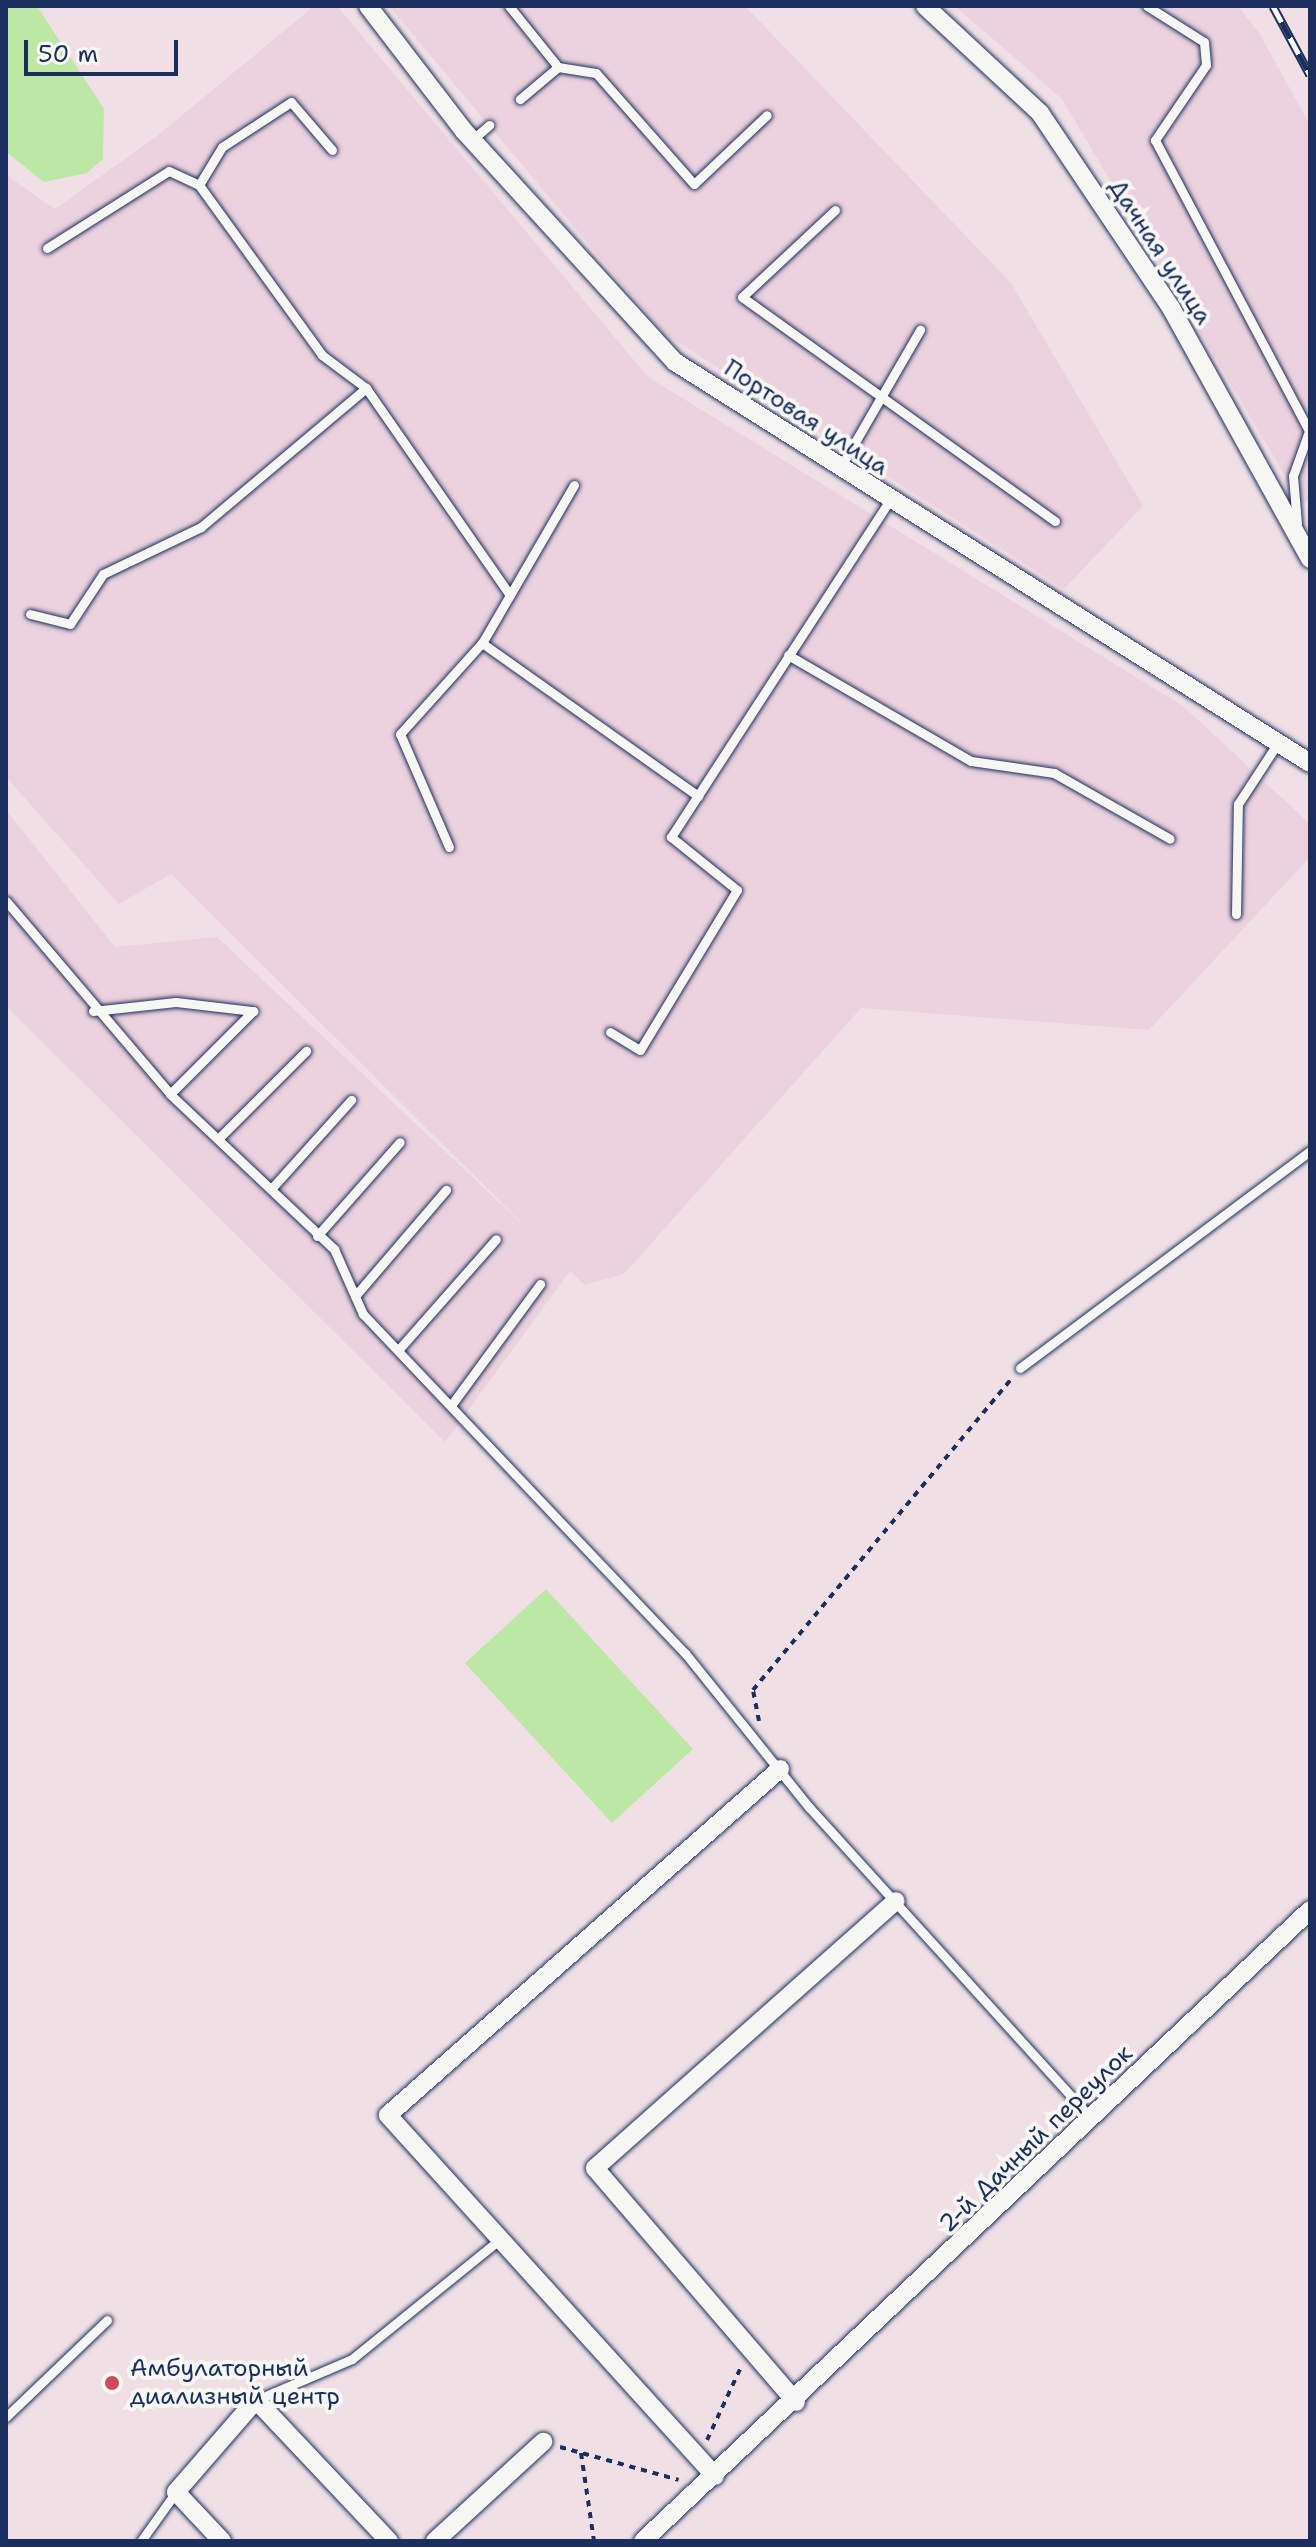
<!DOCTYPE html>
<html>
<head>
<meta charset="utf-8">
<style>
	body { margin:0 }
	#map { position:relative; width:1316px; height:2547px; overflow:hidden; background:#f0e0e6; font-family:"Shantell Sans",sans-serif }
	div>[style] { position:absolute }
	.built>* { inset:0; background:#ecd1de }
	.green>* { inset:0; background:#bce7a4 }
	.path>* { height:4px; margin-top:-2px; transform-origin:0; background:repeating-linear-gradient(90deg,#1b2f5e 0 6px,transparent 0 12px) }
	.roads { filter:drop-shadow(0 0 2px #1b2f5e) drop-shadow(0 0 2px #1b2f5e) }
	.service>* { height:9px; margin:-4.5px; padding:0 4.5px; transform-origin:4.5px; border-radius:4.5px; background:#f6f6f2 }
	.minor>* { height:18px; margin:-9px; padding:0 9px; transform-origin:9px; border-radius:9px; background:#f6f6f2 }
	.rail>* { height:9px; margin-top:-4.5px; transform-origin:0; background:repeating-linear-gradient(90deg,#f6f6f2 0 18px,#1b2f5e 0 36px); box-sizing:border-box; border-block:2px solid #1b2f5e }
	.dots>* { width:22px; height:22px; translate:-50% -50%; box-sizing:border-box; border:4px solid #f6f6f2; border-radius:50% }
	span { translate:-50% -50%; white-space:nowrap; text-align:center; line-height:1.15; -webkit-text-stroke:8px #f6f6f2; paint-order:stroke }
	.street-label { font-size:24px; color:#1b2f5e }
	.poi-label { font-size:24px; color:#1b2f5e }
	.left { translate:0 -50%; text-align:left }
	.frame { position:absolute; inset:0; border:8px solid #1b2f5e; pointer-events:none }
	.scale { position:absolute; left:24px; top:40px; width:154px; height:36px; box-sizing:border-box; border:4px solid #1b2f5e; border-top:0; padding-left:10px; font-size:24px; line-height:28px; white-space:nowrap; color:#1b2f5e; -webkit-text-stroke:6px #f6f6f2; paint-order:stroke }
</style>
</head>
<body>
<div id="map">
	<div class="built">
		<i style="clip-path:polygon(314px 6px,337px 6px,648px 377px,1183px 706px,1310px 824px,1310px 857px,1149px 1030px,861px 1008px,624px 1274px,585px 1285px,570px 1271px,445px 1442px,6px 1006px,6px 810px,115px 947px,217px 937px,537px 1238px,171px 874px,119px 904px,6px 777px,6px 175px,55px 209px,157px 136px)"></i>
		<i style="clip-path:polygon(389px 6px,745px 6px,1011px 283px,1143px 506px,1064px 589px,662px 332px)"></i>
		<i style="clip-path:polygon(955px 6px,1238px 6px,1259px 33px,1310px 125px,1310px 498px,1302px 504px,1062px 99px)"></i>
	</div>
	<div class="green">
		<i style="clip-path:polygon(6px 6px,37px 6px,104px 109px,103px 159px,87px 173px,44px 182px,6px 152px)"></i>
		<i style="clip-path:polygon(546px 1589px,693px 1749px,612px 1823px,465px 1663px)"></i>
	</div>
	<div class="path">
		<i style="left:759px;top:1721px;width:32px;rotate:-101deg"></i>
		<i style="left:753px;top:1690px;width:404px;rotate:-50.3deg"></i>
		<i style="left:707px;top:2440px;width:83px;rotate:-65deg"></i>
		<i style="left:560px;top:2447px;width:123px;rotate:15.5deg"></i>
		<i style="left:581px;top:2453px;width:89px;rotate:81.6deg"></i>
	</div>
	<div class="roads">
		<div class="service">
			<i style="left:509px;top:6px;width:78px;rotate:51.2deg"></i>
			<i style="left:558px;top:67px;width:50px;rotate:139.9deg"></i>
			<i style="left:1147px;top:6px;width:67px;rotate:32.3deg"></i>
			<i style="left:1204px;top:42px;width:23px;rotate:85deg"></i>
			<i style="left:1206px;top:65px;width:91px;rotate:124.2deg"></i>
			<i style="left:1155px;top:140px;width:329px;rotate:62.1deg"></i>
			<i style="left:1309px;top:431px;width:48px;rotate:109.6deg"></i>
			<i style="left:1293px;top:476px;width:48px;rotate:85.2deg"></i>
			<i style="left:558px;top:67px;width:38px;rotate:9deg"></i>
			<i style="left:596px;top:73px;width:148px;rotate:48.6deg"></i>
			<i style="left:694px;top:184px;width:100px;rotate:-43.4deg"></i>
			<i style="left:472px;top:140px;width:23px;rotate:-41deg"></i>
			<i style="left:332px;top:150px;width:63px;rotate:-130.5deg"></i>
			<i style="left:291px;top:102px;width:82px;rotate:146.9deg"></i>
			<i style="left:222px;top:147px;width:44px;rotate:121.2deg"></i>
			<i style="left:199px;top:185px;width:210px;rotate:54.1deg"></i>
			<i style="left:322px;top:355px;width:55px;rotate:36.9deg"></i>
			<i style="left:366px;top:388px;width:252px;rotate:55.2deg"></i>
			<i style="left:835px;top:210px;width:127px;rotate:136.9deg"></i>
			<i style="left:742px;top:297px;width:385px;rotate:35.6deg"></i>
			<i style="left:47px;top:248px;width:144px;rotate:-32.3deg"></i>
			<i style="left:169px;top:171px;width:33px;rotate:25deg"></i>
			<i style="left:840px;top:468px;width:160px;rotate:-59.9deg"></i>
			<i style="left:574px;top:485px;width:183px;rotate:120.2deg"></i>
			<i style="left:482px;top:643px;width:265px;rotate:35.3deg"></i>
			<i style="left:30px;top:614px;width:41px;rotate:14deg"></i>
			<i style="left:70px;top:624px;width:60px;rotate:-56.6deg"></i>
			<i style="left:103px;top:574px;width:109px;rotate:-25.6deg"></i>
			<i style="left:201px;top:527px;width:216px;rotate:-40.1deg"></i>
			<i style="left:788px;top:655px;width:211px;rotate:30.1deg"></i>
			<i style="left:971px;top:761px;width:84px;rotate:8.2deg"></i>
			<i style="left:1054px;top:773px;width:133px;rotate:29.6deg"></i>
			<i style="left:449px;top:847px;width:123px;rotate:-113.4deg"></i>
			<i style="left:400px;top:734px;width:122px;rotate:-48deg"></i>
			<i style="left:6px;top:901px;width:253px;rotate:49.6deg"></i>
			<i style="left:170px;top:1094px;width:226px;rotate:43.4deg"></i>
			<i style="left:334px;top:1249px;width:71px;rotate:66deg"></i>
			<i style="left:363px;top:1314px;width:468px;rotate:46.5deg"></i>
			<i style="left:685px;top:1653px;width:198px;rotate:51.2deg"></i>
			<i style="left:809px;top:1807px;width:421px;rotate:47.8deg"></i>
			<i style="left:1236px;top:914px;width:110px;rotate:-89deg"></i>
			<i style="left:1238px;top:804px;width:75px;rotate:-56.9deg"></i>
			<i style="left:93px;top:1011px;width:83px;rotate:-6.2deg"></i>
			<i style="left:176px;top:1002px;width:78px;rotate:6.7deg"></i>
			<i style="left:253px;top:1011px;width:117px;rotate:135deg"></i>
			<i style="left:610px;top:1032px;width:35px;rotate:31deg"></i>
			<i style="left:640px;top:1050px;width:187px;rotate:-58.8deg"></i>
			<i style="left:737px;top:890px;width:85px;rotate:-141.2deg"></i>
			<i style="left:671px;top:837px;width:402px;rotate:-57deg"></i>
			<i style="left:220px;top:1137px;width:122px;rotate:-45deg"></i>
			<i style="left:271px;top:1189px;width:120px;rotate:-48deg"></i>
			<i style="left:317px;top:1236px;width:125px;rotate:-48.6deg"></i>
			<i style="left:355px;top:1296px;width:140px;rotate:-49.4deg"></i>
			<i style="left:400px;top:1348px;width:145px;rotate:-48.6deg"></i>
			<i style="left:1020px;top:1368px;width:362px;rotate:-36.8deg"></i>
			<i style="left:452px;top:1404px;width:149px;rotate:-53.7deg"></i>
			<i style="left:256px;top:2400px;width:104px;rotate:-23.1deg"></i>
			<i style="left:352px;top:2359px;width:191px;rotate:-39deg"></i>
			<i style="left:6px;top:2417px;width:140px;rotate:-43.8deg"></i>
			<i style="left:141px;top:2541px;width:60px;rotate:-54.5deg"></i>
		</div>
		<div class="minor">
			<i style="left:368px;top:6px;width:158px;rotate:52.5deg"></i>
			<i style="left:464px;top:131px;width:313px;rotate:47.6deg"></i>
			<i style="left:675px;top:362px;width:751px;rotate:32.27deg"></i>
			<i style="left:925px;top:6px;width:157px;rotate:42.9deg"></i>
			<i style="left:1040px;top:113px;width:235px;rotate:56.1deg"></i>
			<i style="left:1171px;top:308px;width:287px;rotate:61deg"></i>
			<i style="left:796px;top:2402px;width:308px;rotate:-130.7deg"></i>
			<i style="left:595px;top:2168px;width:402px;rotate:-41.6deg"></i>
			<i style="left:715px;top:2476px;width:487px;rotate:-132.2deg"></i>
			<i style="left:388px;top:2115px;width:523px;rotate:-41.43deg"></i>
			<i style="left:222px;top:2541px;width:67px;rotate:-133.2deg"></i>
			<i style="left:176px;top:2492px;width:122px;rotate:-49deg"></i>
			<i style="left:256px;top:2400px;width:194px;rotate:46.7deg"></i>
			<i style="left:435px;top:2541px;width:147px;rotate:-42.5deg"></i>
			<i style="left:643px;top:2541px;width:918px;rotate:-43.41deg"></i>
		</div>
	</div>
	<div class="rail">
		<i style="left:1273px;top:6px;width:78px;rotate:61.8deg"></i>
	</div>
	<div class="dots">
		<i style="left:112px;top:2383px;background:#d1495b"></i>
	</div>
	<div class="street-label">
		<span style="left:1160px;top:252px;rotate:57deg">Дачная улица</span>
		<span style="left:806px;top:418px;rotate:33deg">Портовая улица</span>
		<span style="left:1036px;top:2139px;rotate:-44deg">2-й Дачный переулок</span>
	</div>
	<div class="poi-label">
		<span class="left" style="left:130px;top:2383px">Амбулаторный<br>диализный центр</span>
	</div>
	<div class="frame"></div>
	<div class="scale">50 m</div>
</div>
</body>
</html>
